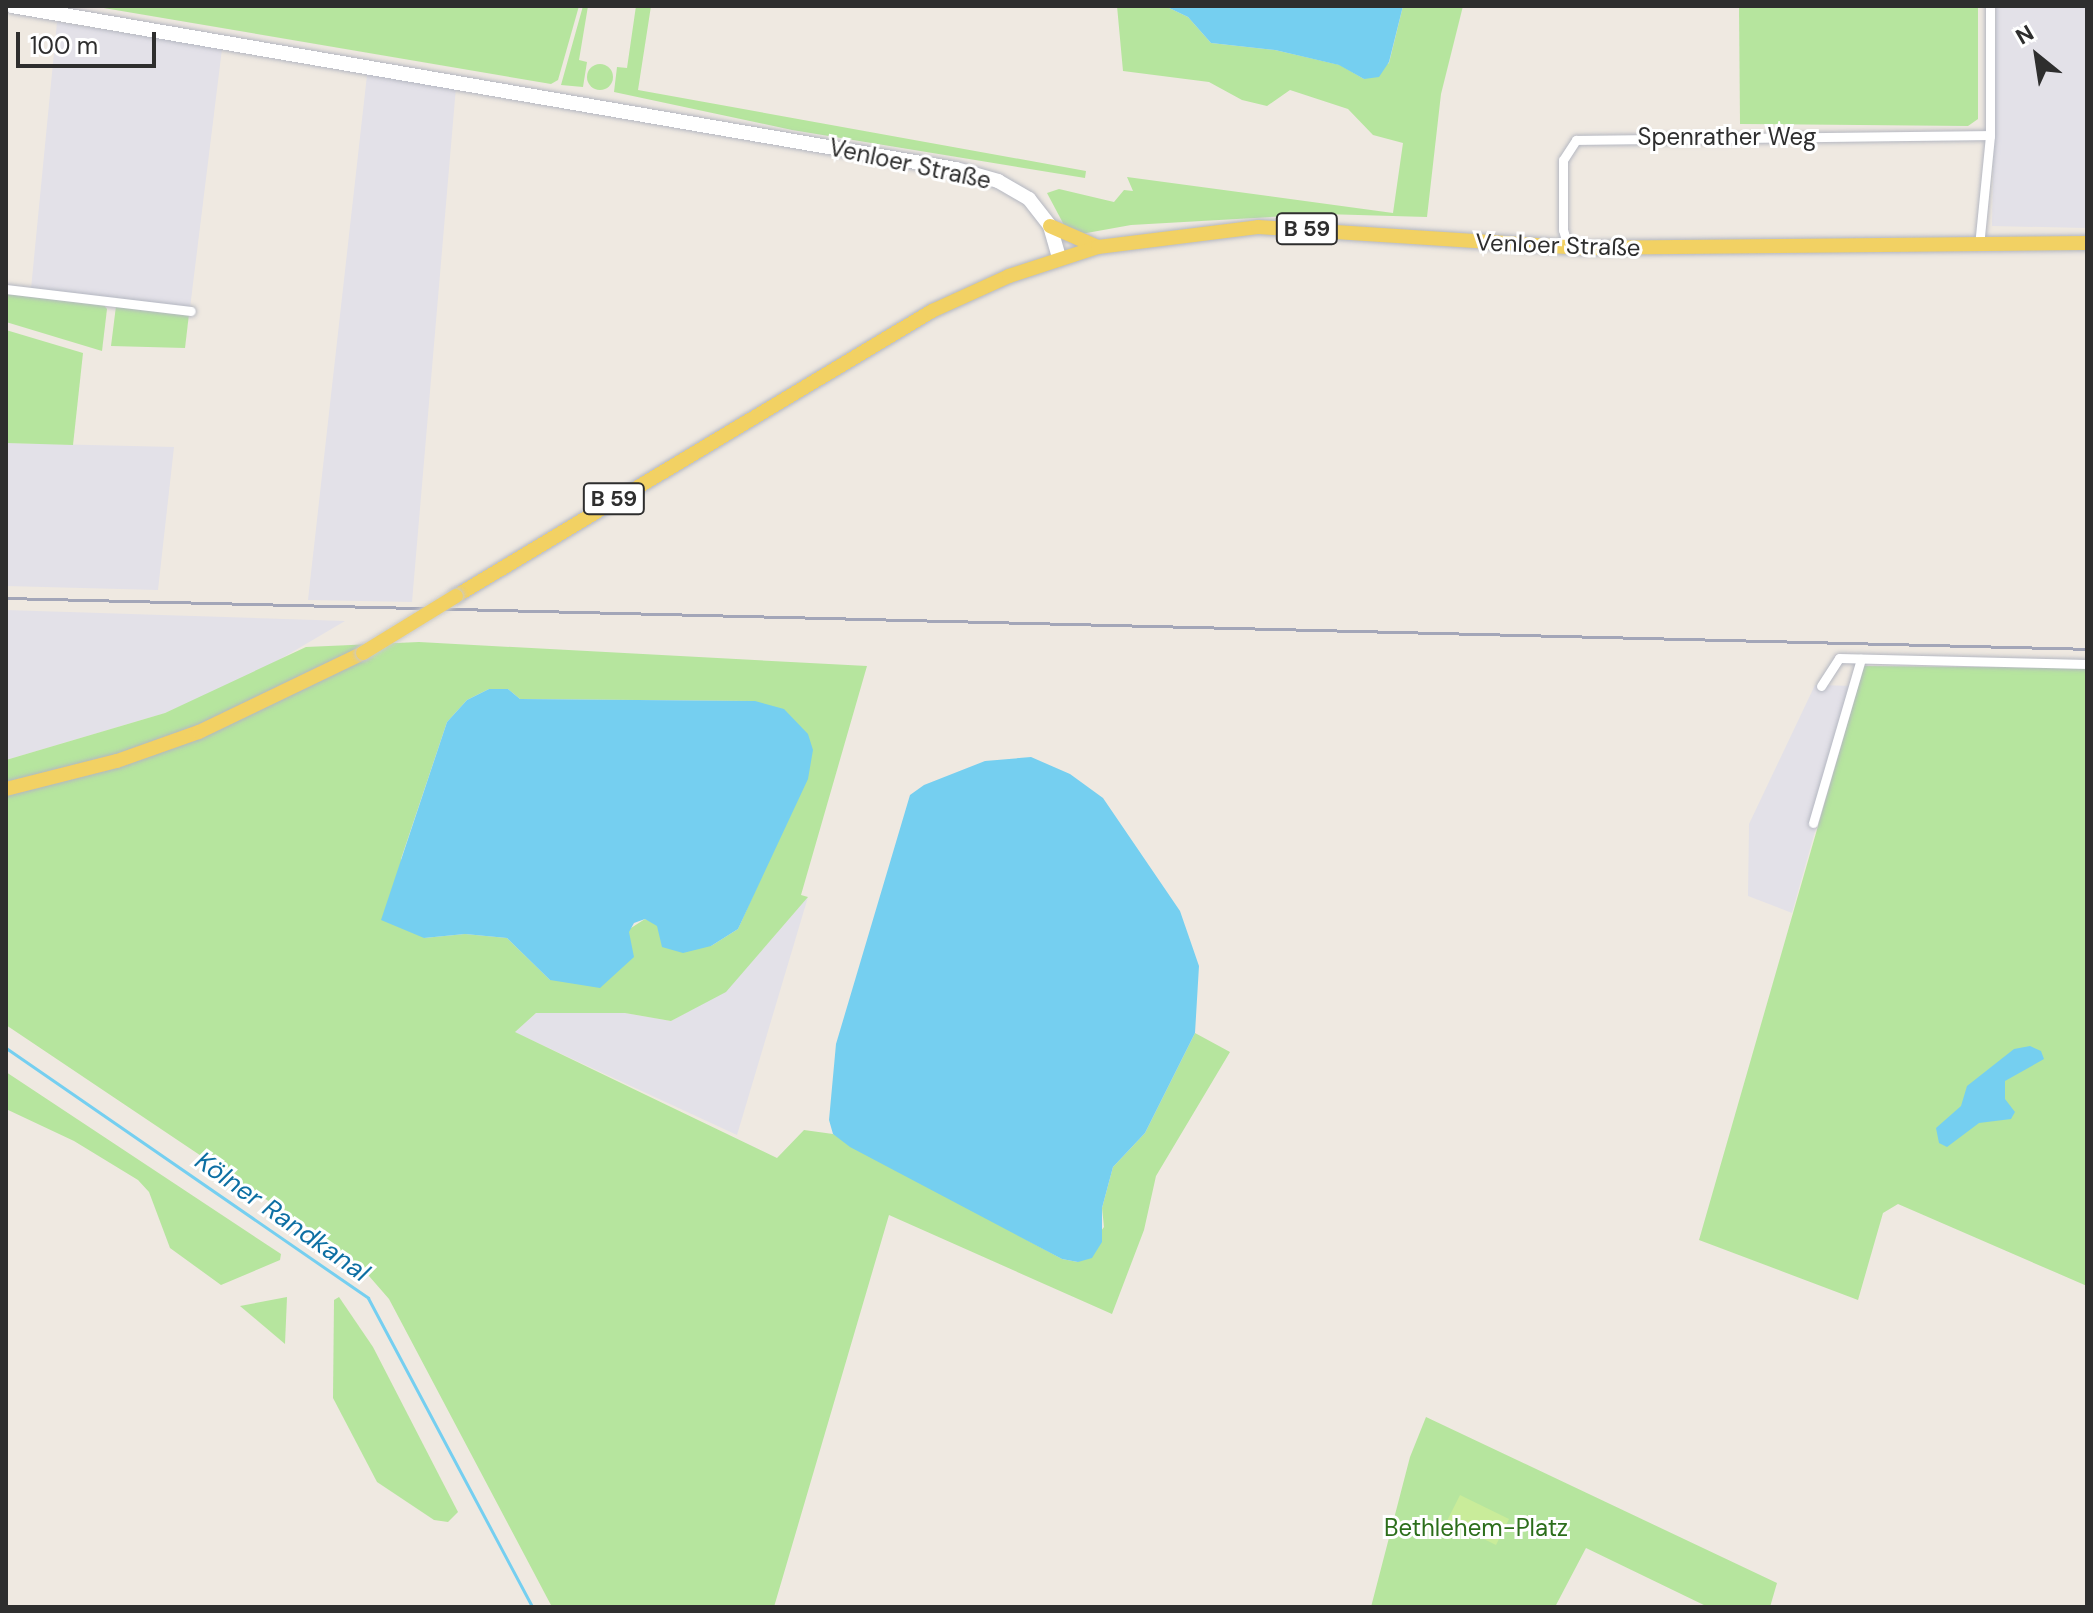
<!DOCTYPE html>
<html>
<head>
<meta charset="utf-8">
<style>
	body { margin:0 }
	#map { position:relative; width:2093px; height:1613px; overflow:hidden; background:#efe9e1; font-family:"DM Sans",sans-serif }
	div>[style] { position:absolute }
	.industrial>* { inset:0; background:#e3e1e8 }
	.green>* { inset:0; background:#b6e59e }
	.round { border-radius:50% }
	.pitch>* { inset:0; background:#c9ec9a }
	.water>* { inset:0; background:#75cff0 }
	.stream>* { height:3px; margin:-1.5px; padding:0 1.5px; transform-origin:1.5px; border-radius:1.5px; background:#75cff0 }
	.roads { filter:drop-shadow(0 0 2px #b4b7c1) drop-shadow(0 0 2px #b4b7c1) }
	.minor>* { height:9px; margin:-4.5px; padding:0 4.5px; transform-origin:4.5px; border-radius:4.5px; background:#fff }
	.secondary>* { height:14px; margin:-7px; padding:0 7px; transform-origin:7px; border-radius:7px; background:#fff }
	.primary>* { height:14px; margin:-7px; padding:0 7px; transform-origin:7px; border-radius:7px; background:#f2d163 }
	.rail>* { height:3px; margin:-1.5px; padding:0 1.5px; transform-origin:1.5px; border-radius:1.5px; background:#a3a6b8 }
	.bridges { filter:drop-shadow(0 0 2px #c9c9c9) drop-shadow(0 0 2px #c9c9c9) }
	.primary-bridge>* { height:14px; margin:-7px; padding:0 7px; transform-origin:7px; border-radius:7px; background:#f2d163 }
	span { translate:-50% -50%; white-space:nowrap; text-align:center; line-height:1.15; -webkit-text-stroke:6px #fff; paint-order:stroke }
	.shield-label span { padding:2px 6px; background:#fff; border:2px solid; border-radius:6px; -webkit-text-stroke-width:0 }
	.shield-label { font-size:22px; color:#2e2e2e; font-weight:700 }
	.street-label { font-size:24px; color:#2e2e2e }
	.park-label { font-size:24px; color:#2c6e1b }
	.water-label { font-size:26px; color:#0d6fa3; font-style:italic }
	.frame { position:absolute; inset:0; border:8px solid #2e2e2e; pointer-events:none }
	.north { position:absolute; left:1997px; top:16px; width:80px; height:80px; -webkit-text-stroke:6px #fff; paint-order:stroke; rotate:330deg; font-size:22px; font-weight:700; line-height:32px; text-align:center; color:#2e2e2e }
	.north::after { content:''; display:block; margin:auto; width:28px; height:36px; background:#2e2e2e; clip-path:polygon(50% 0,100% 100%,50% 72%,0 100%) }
	.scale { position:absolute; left:16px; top:32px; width:140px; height:36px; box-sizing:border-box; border:4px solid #2e2e2e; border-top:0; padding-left:10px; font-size:24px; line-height:28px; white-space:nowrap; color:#2e2e2e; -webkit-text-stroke:6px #fff; paint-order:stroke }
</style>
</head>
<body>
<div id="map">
	<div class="industrial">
		<i style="clip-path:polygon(1996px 6px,2087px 6px,2087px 228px,1992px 226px)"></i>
		<i style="clip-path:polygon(57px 22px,222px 49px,190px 308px,31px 289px)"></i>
		<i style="clip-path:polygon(375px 73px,456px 87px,412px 602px,308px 600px,367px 75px)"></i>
		<i style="clip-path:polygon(6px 443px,174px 447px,158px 590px,6px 586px)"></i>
		<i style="clip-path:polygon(6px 610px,345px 621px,255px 674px,165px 713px,6px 760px)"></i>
		<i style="clip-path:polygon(1815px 685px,1856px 686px,1792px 913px,1748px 896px,1749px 824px)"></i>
		<i style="clip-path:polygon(808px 897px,737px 1135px,514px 1032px,536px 1013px,625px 1013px,671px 1021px,726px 991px)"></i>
	</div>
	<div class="green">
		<i style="clip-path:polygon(92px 6px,579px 6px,558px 80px,551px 84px)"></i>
		<i style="clip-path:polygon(583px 6px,588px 6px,579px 60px,587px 62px,583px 87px,561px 85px)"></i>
		<i style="clip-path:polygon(636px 6px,651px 6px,638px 90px,1086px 171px,1085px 178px,792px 130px,614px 92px,617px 67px,627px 68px)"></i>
		<i style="clip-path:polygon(1117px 6px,1165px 6px,1188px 17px,1211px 43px,1275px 50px,1340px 65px,1364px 79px,1389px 63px,1403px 6px,1463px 6px,1441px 94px,1427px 217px,1324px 214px,1131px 225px,1081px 234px,1064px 225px,1047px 193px,1059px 189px,1114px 202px,1124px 190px,1133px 191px,1127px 177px,1393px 213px,1403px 143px,1373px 135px,1348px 109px,1290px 90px,1267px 106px,1242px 100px,1209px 82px,1123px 71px)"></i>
		<i style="clip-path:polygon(1739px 6px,1978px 6px,1978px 119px,1968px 126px,1740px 124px)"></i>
		<i class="round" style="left:587px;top:64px;width:26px;height:26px"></i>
		<i style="clip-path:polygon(6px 294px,103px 304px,107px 309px,102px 351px,6px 322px)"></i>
		<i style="clip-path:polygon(116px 306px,189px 314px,185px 348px,111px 346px)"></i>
		<i style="clip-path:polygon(6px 330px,83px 353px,73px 445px,6px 443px)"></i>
		<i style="clip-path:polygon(evenodd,419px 642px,867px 666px,801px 895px,808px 897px,726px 992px,671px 1021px,625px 1013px,536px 1013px,515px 1032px,777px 1158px,804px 1130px,833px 1134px,1062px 1259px,1078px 1262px,1104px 1227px,1102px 1208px,1113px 1167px,1145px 1133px,1195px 1033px,1230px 1052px,1156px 1176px,1144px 1230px,1112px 1314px,889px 1215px,774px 1607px,552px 1607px,389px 1299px,369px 1276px,331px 1243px,6px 1025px,6px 760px,165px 713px,306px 647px,419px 642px,489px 689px,508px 689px,520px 699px,755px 701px,760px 880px,738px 929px,711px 946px,645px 919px,550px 980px,507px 938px,465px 934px,424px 938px,401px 859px,447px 722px,467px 700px,489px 689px)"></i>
		<i style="clip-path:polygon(1864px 666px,2087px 668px,2087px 1286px,1898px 1204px,1883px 1213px,1858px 1300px,1699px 1240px)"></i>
		<i style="clip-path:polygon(6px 1072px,281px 1254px,280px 1260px,221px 1285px,170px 1248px,149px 1192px,138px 1180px,74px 1141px,6px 1109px)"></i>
		<i style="clip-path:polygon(287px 1297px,285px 1344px,240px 1306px)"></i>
		<i style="clip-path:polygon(339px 1297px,373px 1347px,458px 1512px,448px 1522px,434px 1520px,377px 1482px,333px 1398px,334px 1300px)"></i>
		<i style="clip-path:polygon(1426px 1417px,1777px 1583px,1770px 1607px,1708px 1607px,1586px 1548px,1555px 1607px,1371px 1607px,1410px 1457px)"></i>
	</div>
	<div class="pitch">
		<i style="clip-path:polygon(1460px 1495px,1509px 1519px,1496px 1545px,1447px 1521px)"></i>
	</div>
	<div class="water">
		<i style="clip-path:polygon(1165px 6px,1403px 6px,1389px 62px,1379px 77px,1364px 79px,1339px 65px,1275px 50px,1211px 43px,1188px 17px)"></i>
		<i style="clip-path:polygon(489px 689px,508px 689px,520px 699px,755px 701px,784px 709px,808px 734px,813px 750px,808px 779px,738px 929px,711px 946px,683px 953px,662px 947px,657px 926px,645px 919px,634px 923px,629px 932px,634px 957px,600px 988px,550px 980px,507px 938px,465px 934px,424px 938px,381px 920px,447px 722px,467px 700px)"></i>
		<i style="clip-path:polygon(1031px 757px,1070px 774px,1103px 798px,1180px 911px,1199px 966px,1195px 1033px,1145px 1133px,1113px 1167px,1102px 1208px,1102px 1242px,1092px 1258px,1078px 1262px,1062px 1259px,850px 1147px,833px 1134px,829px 1120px,836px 1044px,910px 795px,924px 785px,985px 761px)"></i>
		<i style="clip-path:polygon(2030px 1046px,2041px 1051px,2044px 1059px,2005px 1081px,2005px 1099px,2015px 1112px,2011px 1119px,1979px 1123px,1947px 1147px,1939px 1143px,1936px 1128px,1961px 1106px,1967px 1086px,2014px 1049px)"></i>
	</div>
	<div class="stream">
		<i style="left:6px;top:1048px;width:440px;rotate:34.6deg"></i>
		<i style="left:368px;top:1298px;width:350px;rotate:62deg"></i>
	</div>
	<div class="roads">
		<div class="minor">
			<i style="left:1979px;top:246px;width:111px;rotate:-84.3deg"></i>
			<i style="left:1990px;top:136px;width:130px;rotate:-90deg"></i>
			<i style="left:1568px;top:247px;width:18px;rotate:-106deg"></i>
			<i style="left:1563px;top:230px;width:70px;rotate:-90deg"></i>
			<i style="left:1563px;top:160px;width:24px;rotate:-57deg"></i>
			<i style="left:1576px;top:140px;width:414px;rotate:-0.7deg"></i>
			<i style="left:6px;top:289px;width:186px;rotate:6.8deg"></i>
			<i style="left:1821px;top:686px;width:33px;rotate:-57deg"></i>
			<i style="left:1839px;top:658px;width:248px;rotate:1.4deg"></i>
			<i style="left:1813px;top:823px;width:171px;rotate:-73.7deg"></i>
		</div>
		<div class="secondary">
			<i style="left:12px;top:6px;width:958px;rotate:9.8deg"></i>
			<i style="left:956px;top:169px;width:44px;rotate:15.9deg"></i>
			<i style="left:998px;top:181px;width:36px;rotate:30deg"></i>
			<i style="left:1029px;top:199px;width:34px;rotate:52deg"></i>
			<i style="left:1050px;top:226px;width:33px;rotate:74deg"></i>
		</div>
		<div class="primary">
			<i style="left:1050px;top:226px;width:52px;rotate:23.6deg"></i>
			<i style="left:456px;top:596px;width:555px;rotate:-30.91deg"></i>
			<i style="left:932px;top:311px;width:85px;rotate:-24.4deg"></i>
			<i style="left:1009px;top:276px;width:94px;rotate:-18deg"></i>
			<i style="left:1098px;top:247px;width:161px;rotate:-7.1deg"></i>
			<i style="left:1258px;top:227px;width:329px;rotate:3.7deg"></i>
			<i style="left:1586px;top:248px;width:501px;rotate:-0.57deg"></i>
			<i style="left:6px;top:789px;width:114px;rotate:-14.2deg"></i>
			<i style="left:117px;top:761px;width:87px;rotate:-19.5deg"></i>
			<i style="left:199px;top:732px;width:182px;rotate:-25.7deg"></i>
		</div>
	</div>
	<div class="rail">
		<i style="left:6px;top:598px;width:2082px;rotate:1.4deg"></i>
	</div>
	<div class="bridges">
		<div class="primary-bridge">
			<i style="left:363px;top:653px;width:109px;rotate:-31.5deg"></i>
		</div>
	</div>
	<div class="shield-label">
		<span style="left:1307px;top:229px">B 59</span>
		<span style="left:614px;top:499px">B 59</span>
	</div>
	<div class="street-label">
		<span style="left:1727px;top:137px">Spenrather Weg</span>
		<span style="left:910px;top:164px;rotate:12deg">Venloer Straße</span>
		<span style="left:1558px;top:245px;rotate:2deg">Venloer Straße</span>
	</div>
	<div class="park-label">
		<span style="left:1476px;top:1528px">Bethlehem-Platz</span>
	</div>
	<div class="water-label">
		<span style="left:282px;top:1217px;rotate:35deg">Kölner Randkanal</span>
	</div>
	<div class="frame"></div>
	<div class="north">N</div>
	<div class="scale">100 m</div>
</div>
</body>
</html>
